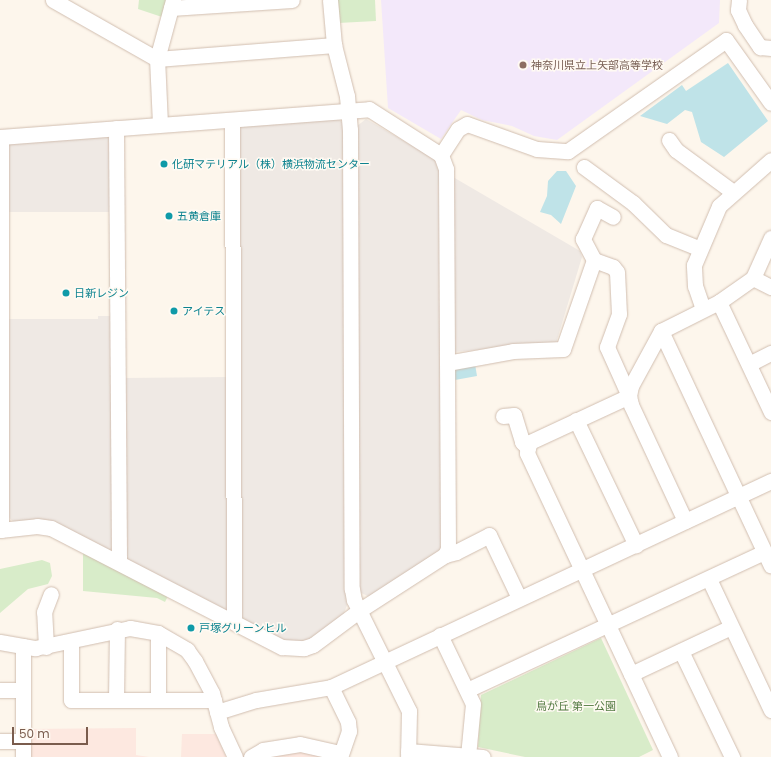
<!DOCTYPE html>
<html>
<head>
<meta charset="utf-8">
<style>
	body { margin:0 }
	#map { position:relative; width:771px; height:757px; overflow:hidden; background:#fdf6ec; font-family:Poppins,"Noto Sans JP",sans-serif }
	div>[style] { position:absolute }
	.commercial>* { inset:0; background:#fde8e0 }
	.industrial>* { inset:0; background:#efe9e4 }
	.education>* { inset:0; background:#f3e8fa }
	.green>* { inset:0; background:#d8ecc9 }
	.water>* { inset:0; background:#bfe3e8 }
	.roads { filter:drop-shadow(0 0 1px #d1beb0) drop-shadow(0 0 1px #d1beb0) }
	.minor>* { height:15px; margin:-7.5px; padding:0 7.5px; transform-origin:7.5px; border-radius:7.5px; background:#fff }
	.dots>* { width:11px; height:11px; translate:-50% -50%; box-sizing:border-box; border:2px solid #fffaf3; border-radius:50% }
	span { translate:-50% -50%; white-space:nowrap; text-align:center; line-height:1.15; -webkit-text-stroke:3px #fffaf3; paint-order:stroke }
	.education-label { font-size:11px; color:#785e54 }
	.left { translate:0 -50%; text-align:left }
	.culture-label { font-size:11px; color:#0d838f }
	.park-label { font-size:11px; color:#537a41 }
	.scale { position:absolute; left:12px; top:727px; width:76px; height:18px; box-sizing:border-box; border:2px solid #7a5c4d; border-top:0; padding-left:5px; font-size:12px; line-height:14px; white-space:nowrap; color:#7a5c4d; -webkit-text-stroke:3px #fffaf3; paint-order:stroke }
</style>
</head>
<body>
<div id="map">
	<div class="commercial">
		<i style="clip-path:polygon(136px 728px,136px 755px,149px 757px,26px 757px,26px 729px)"></i>
		<i style="clip-path:polygon(182px 734px,216px 734px,226px 757px,181px 757px)"></i>
		<i style="clip-path:polygon(299px 749px,331px 757px,260px 757px)"></i>
	</div>
	<div class="industrial">
		<i style="clip-path:polygon(335px 116px,344px 124px,347px 605px,343px 616px,321px 635px,295px 644px,246px 625px,240px 615px,238px 132px,244px 123px)"></i>
		<i style="clip-path:polygon(366px 119px,435px 159px,440px 170px,442px 545px,436px 555px,370px 597px,359px 592px,357px 126px)"></i>
		<i style="clip-path:polygon(106px 134px,111px 138px,112px 212px,7px 212px,6px 146px,12px 141px)"></i>
		<i style="clip-path:polygon(453px 177px,580px 251px,582px 257px,556px 343px,454px 352px)"></i>
		<i style="clip-path:polygon(98px 316px,114px 316px,115px 547px,107px 552px,14px 522px,6px 515px,6px 319px,98px 319px)"></i>
		<i style="clip-path:polygon(230px 377px,231px 608px,223px 612px,129px 563px,125px 555px,124px 378px)"></i>
	</div>
	<div class="education">
		<i style="clip-path:polygon(381px 0,720px 0,719px 23px,557px 140px,534px 136px,512px 126px,482px 120px,461px 110px,441px 139px,388px 108px)"></i>
	</div>
	<div class="green">
		<i style="clip-path:polygon(139px 0,167px 0,162px 17px,138px 9px)"></i>
		<i style="clip-path:polygon(337px 0,375px 0,376px 21px,338px 23px)"></i>
		<i style="clip-path:polygon(83px 551px,169px 594px,165px 602px,157px 598px,83px 591px)"></i>
		<i style="clip-path:polygon(42px 560px,50px 563px,52px 576px,48px 584px,28px 589px,0 613px,0 569px)"></i>
		<i style="clip-path:polygon(601px 638px,653px 750px,639px 757px,525px 757px,478px 747px,481px 695px)"></i>
	</div>
	<div class="water">
		<i style="clip-path:polygon(728px 63px,768px 121px,724px 157px,701px 142px,692px 112px,685px 110px,667px 124px,640px 116px,682px 85px,686px 91px)"></i>
		<i style="clip-path:polygon(557px 171px,566px 171px,576px 186px,561px 224px,551px 215px,540px 212px,547px 196px,548px 181px)"></i>
		<i style="clip-path:polygon(475px 364px,477px 376px,455px 380px,455px 370px,458px 367px)"></i>
	</div>
	<div class="roads">
		<div class="minor">
			<i style="left:53px;top:0;width:120px;rotate:29.6deg"></i>
			<i style="left:157px;top:59px;width:178px;rotate:-4.5deg"></i>
			<i style="left:330px;top:0;width:45px;rotate:84.9deg"></i>
			<i style="left:334px;top:45px;width:53px;rotate:75.7deg"></i>
			<i style="left:347px;top:96px;width:34px;rotate:85deg"></i>
			<i style="left:350px;top:130px;width:459px;rotate:89.8deg"></i>
			<i style="left:352px;top:589px;width:11px;rotate:80deg"></i>
			<i style="left:354px;top:600px;width:124px;rotate:63.6deg"></i>
			<i style="left:409px;top:711px;width:46px;rotate:91.2deg"></i>
			<i style="left:739px;top:0;width:10px;rotate:96deg"></i>
			<i style="left:738px;top:10px;width:17px;rotate:65deg"></i>
			<i style="left:745px;top:25px;width:27px;rotate:56deg"></i>
			<i style="left:760px;top:47px;width:11px;rotate:5deg"></i>
			<i style="left:171px;top:8px;width:121px;rotate:-3.8deg"></i>
			<i style="left:232px;top:121px;width:501px;rotate:89.77deg"></i>
			<i style="left:160px;top:124px;width:65px;rotate:-92.6deg"></i>
			<i style="left:157px;top:59px;width:61px;rotate:-74.8deg"></i>
			<i style="left:116px;top:128px;width:434px;rotate:89.6deg"></i>
			<i style="left:0;top:137px;width:370px;rotate:-4.3deg"></i>
			<i style="left:369px;top:109px;width:85px;rotate:32.6deg"></i>
			<i style="left:441px;top:155px;width:15px;rotate:70deg"></i>
			<i style="left:446px;top:169px;width:380px;rotate:89.7deg"></i>
			<i style="left:448px;top:549px;width:7px;rotate:117deg"></i>
			<i style="left:1px;top:137px;width:393px;rotate:90deg"></i>
			<i style="left:669px;top:140px;width:12px;rotate:55deg"></i>
			<i style="left:676px;top:150px;width:71px;rotate:36.4deg"></i>
			<i style="left:441px;top:155px;width:31px;rotate:-57deg"></i>
			<i style="left:458px;top:129px;width:10px;rotate:-29deg"></i>
			<i style="left:467px;top:124px;width:74px;rotate:19.7deg"></i>
			<i style="left:537px;top:149px;width:31px;rotate:4deg"></i>
			<i style="left:568px;top:151px;width:193px;rotate:-35.1deg"></i>
			<i style="left:726px;top:40px;width:77px;rotate:54.5deg"></i>
			<i style="left:584px;top:167px;width:61px;rotate:36.3deg"></i>
			<i style="left:633px;top:203px;width:46px;rotate:44.1deg"></i>
			<i style="left:666px;top:235px;width:37px;rotate:22deg"></i>
			<i style="left:594px;top:260px;width:20px;rotate:20deg"></i>
			<i style="left:613px;top:267px;width:6px;rotate:51deg"></i>
			<i style="left:617px;top:272px;width:42px;rotate:87.3deg"></i>
			<i style="left:619px;top:314px;width:35px;rotate:110deg"></i>
			<i style="left:607px;top:347px;width:54px;rotate:65.8deg"></i>
			<i style="left:629px;top:396px;width:9px;rotate:77deg"></i>
			<i style="left:631px;top:405px;width:128px;rotate:65deg"></i>
			<i style="left:753px;top:278px;width:20px;rotate:27deg"></i>
			<i style="left:719px;top:302px;width:122px;rotate:64.7deg"></i>
			<i style="left:703px;top:309px;width:24px;rotate:-109deg"></i>
			<i style="left:695px;top:286px;width:21px;rotate:-93deg"></i>
			<i style="left:694px;top:265px;width:64px;rotate:-67deg"></i>
			<i style="left:719px;top:206px;width:69px;rotate:-41.5deg"></i>
			<i style="left:661px;top:331px;width:259px;rotate:64.9deg"></i>
			<i style="left:447px;top:363px;width:67px;rotate:-10.3deg"></i>
			<i style="left:513px;top:351px;width:50px;rotate:-2.3deg"></i>
			<i style="left:563px;top:349px;width:94px;rotate:-70.8deg"></i>
			<i style="left:594px;top:260px;width:24px;rotate:-118deg"></i>
			<i style="left:583px;top:239px;width:34px;rotate:-66deg"></i>
			<i style="left:597px;top:208px;width:18px;rotate:29deg"></i>
			<i style="left:749px;top:364px;width:25px;rotate:-27deg"></i>
			<i style="left:503px;top:416px;width:11px;rotate:-5deg"></i>
			<i style="left:514px;top:415px;width:28px;rotate:73deg"></i>
			<i style="left:522px;top:442px;width:8px;rotate:45deg"></i>
			<i style="left:576px;top:420px;width:139px;rotate:64.4deg"></i>
			<i style="left:0;top:530px;width:37px;rotate:-6deg"></i>
			<i style="left:37px;top:526px;width:14px;rotate:8deg"></i>
			<i style="left:51px;top:528px;width:260px;rotate:27.3deg"></i>
			<i style="left:282px;top:647px;width:22px;rotate:3deg"></i>
			<i style="left:304px;top:648px;width:9px;rotate:-18deg"></i>
			<i style="left:313px;top:645px;width:59px;rotate:-36.7deg"></i>
			<i style="left:360px;top:610px;width:101px;rotate:-32.9deg"></i>
			<i style="left:445px;top:555px;width:11px;rotate:-15deg"></i>
			<i style="left:456px;top:552px;width:37px;rotate:-27deg"></i>
			<i style="left:489px;top:535px;width:70px;rotate:64.5deg"></i>
			<i style="left:709px;top:579px;width:145px;rotate:64.7deg"></i>
			<i style="left:158px;top:633px;width:66px;rotate:90deg"></i>
			<i style="left:440px;top:635px;width:76px;rotate:64.4deg"></i>
			<i style="left:473px;top:704px;width:52px;rotate:95.5deg"></i>
			<i style="left:0;top:642px;width:36px;rotate:10deg"></i>
			<i style="left:35px;top:648px;width:97px;rotate:-11.9deg"></i>
			<i style="left:130px;top:628px;width:28px;rotate:10deg"></i>
			<i style="left:158px;top:633px;width:34px;rotate:30deg"></i>
			<i style="left:187px;top:650px;width:14px;rotate:54deg"></i>
			<i style="left:195px;top:661px;width:36px;rotate:62deg"></i>
			<i style="left:212px;top:693px;width:35px;rotate:75deg"></i>
			<i style="left:221px;top:727px;width:33px;rotate:65deg"></i>
			<i style="left:71px;top:642px;width:58px;rotate:90deg"></i>
			<i style="left:71px;top:700px;width:143px"></i>
			<i style="left:23px;top:646px;width:111px;rotate:90deg"></i>
			<i style="left:46px;top:647px;width:35px;rotate:-93deg"></i>
			<i style="left:44px;top:612px;width:19px;rotate:-69deg"></i>
			<i style="left:681px;top:651px;width:118px;rotate:64.3deg"></i>
			<i style="left:631px;top:674px;width:110px;rotate:-25.2deg"></i>
			<i style="left:331px;top:687px;width:39px;rotate:64deg"></i>
			<i style="left:348px;top:722px;width:9px;rotate:84deg"></i>
			<i style="left:349px;top:731px;width:28px;rotate:109deg"></i>
			<i style="left:0;top:690px;width:23px"></i>
			<i style="left:467px;top:690px;width:327px;rotate:-24.9deg"></i>
			<i style="left:116px;top:700px;width:71px;rotate:-89.2deg"></i>
			<i style="left:217px;top:712px;width:41px;rotate:-17.1deg"></i>
			<i style="left:256px;top:700px;width:76px;rotate:-9.8deg"></i>
			<i style="left:331px;top:687px;width:486px;rotate:-25.1deg"></i>
			<i style="left:0;top:741px;width:23px"></i>
			<i style="left:408px;top:751px;width:75px;rotate:4.6deg"></i>
			<i style="left:251px;top:757px;width:14px;rotate:-30deg"></i>
			<i style="left:263px;top:750px;width:37px;rotate:-9deg"></i>
			<i style="left:300px;top:744px;width:41px;rotate:12.7deg"></i>
			<i style="left:670px;top:757px;width:336px;rotate:-115.2deg"></i>
			<i style="left:527px;top:453px;width:5px;rotate:-79deg"></i>
			<i style="left:528px;top:448px;width:6px;rotate:-72deg"></i>
			<i style="left:530px;top:442px;width:109px;rotate:-24.9deg"></i>
			<i style="left:629px;top:396px;width:10px;rotate:-79deg"></i>
			<i style="left:631px;top:386px;width:63px;rotate:-61.4deg"></i>
			<i style="left:661px;top:331px;width:65px;rotate:-26.6deg"></i>
			<i style="left:719px;top:302px;width:42px;rotate:-35.2deg"></i>
			<i style="left:753px;top:278px;width:44px;rotate:-65.8deg"></i>
		</div>
	</div>
	<div class="dots">
		<i style="left:523px;top:65px;background:#8d6e63"></i>
		<i style="left:164px;top:164px;background:#0f9aa8"></i>
		<i style="left:169px;top:216px;background:#0f9aa8"></i>
		<i style="left:66px;top:293px;background:#0f9aa8"></i>
		<i style="left:174px;top:311px;background:#0f9aa8"></i>
		<i style="left:191px;top:628px;background:#0f9aa8"></i>
	</div>
	<div class="education-label">
		<span class="left" style="left:531px;top:65px">神奈川県立上矢部高等学校</span>
	</div>
	<div class="culture-label">
		<span class="left" style="left:172px;top:164px">化研マテリアル（株）横浜物流センター</span>
		<span class="left" style="left:177px;top:216px">五黄倉庫</span>
		<span class="left" style="left:74px;top:293px">日新レジン</span>
		<span class="left" style="left:182px;top:311px">アイテス</span>
		<span class="left" style="left:199px;top:628px">戸塚グリーンヒル</span>
	</div>
	<div class="park-label">
		<span style="left:576px;top:706px">鳥が丘 第一公園</span>
	</div>
	<div class="scale">50 m</div>
</div>
</body>
</html>
